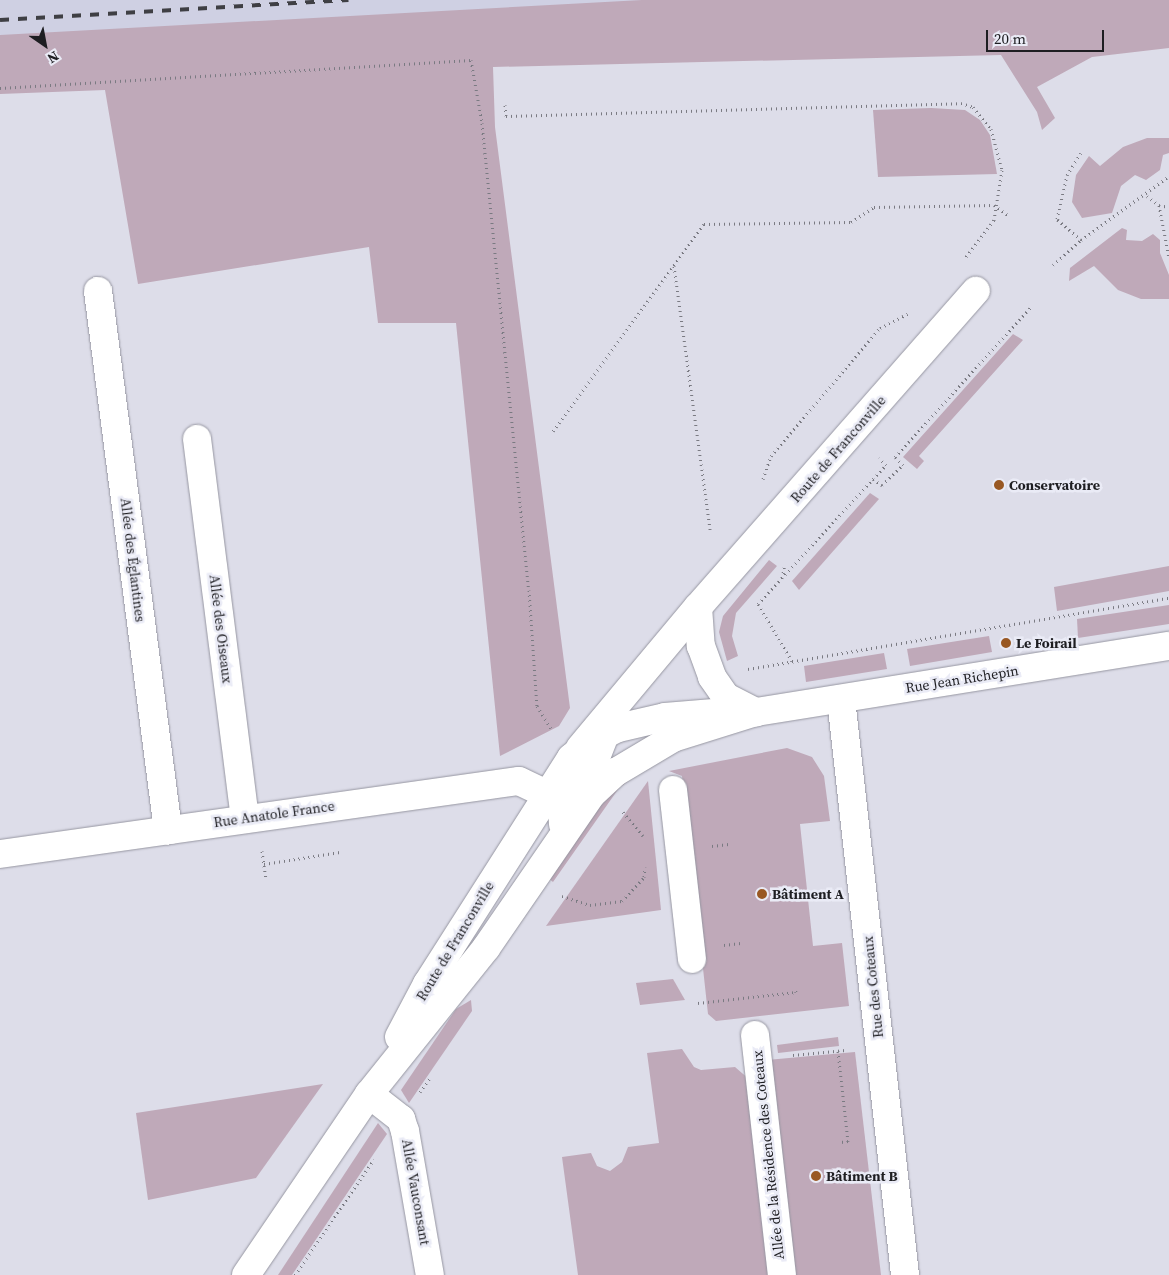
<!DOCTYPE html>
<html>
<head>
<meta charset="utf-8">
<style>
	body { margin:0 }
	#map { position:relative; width:1169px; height:1275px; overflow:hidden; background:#dddde9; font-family:"Source Serif 4",serif }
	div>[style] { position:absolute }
	.built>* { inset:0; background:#cfd0e3 }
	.green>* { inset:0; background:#bfa9b9 }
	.path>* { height:3px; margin-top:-1.5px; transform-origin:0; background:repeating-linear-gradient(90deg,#7a7a82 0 1px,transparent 0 5px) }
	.roads { filter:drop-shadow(0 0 1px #9696a1) drop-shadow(0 0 1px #9696a1) }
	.minor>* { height:28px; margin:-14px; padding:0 14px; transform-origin:14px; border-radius:14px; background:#fff }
	.major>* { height:28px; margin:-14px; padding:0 14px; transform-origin:14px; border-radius:14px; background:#fff }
	.rail>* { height:4px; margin-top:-2px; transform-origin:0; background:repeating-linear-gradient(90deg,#3f3f44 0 9px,transparent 0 18px) }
	.dots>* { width:14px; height:14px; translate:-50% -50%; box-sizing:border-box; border:2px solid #eaebf6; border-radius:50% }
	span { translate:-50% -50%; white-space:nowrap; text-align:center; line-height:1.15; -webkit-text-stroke:5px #eaebf6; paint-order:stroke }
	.street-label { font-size:14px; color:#1e1e22 }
	.poi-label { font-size:14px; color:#1e1e22; font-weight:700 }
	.left { translate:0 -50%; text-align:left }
	.north { position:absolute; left:20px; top:20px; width:50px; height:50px; -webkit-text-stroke:4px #eaebf6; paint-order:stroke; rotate:147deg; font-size:14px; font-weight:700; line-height:20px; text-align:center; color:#1e1e22 }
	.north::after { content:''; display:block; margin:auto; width:18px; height:22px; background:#1e1e22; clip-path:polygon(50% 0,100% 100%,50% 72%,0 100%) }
	.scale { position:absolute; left:986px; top:30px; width:118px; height:22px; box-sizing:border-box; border:2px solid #1e1e22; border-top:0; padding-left:6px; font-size:15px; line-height:18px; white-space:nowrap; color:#1e1e22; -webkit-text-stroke:4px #eaebf6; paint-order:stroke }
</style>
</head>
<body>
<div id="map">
	<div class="built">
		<i style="clip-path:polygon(0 0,1169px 0,1169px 16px,0 73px)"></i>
	</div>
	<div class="green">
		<i style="clip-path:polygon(642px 0,1169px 0,1169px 48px,1092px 57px,1037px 87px,1055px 118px,1042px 130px,1037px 112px,1001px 55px,493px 67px,495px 127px,570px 708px,559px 726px,500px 756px,456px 323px,378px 323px,369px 247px,138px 284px,105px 90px,0 94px,0 35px)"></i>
		<i style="clip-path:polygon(931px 108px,965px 110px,980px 120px,990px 135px,997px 174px,878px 177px,873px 110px)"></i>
		<i style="clip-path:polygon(1147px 138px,1169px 138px,1169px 153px,1163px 155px,1160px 170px,1146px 180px,1135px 175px,1121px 186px,1112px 213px,1082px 218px,1072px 202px,1076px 175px,1089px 156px,1100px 166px,1123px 147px)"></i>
		<i style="clip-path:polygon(1122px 228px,1127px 230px,1126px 240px,1142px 241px,1153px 234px,1160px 240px,1160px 253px,1169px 275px,1169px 299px,1141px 299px,1118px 290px,1094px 266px,1069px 281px,1070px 268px)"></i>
		<i style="clip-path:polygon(1013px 334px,1023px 340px,919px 456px,924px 461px,917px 469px,903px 457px)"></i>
		<i style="clip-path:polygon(870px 493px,879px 499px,799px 590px,792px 581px)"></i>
		<i style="clip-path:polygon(769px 560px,777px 566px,736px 613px,732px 636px,738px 656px,727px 661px,719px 632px,723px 616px)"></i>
		<i style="clip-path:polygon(1169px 566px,1169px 591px,1057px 611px,1054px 587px)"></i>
		<i style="clip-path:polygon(1169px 605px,1169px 624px,1078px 638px,1077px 619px)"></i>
		<i style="clip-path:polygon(989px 636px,992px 652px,910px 666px,907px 649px)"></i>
		<i style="clip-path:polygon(884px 653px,887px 669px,806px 682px,804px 666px)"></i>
		<i style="clip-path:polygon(787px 748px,812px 757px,824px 776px,830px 821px,800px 824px,813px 946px,842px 943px,849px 1006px,716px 1021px,708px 1014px,707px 1005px,682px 776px,669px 771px)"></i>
		<i style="clip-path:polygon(649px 765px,619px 788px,553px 882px,548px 878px,604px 795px)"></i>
		<i style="clip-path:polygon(648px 781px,661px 910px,546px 926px)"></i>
		<i style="clip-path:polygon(673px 979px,685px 1000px,640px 1005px,636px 983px)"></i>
		<i style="clip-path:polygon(471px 1000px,472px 1011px,409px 1103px,401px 1090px,456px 1009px)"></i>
		<i style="clip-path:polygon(838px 1037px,839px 1046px,778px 1053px,777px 1045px)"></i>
		<i style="clip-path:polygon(682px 1049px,694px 1067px,701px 1070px,735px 1067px,750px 1080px,773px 1275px,578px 1275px,562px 1157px,591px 1153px,597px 1166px,610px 1171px,622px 1162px,628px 1147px,659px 1143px,647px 1053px)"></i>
		<i style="clip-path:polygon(855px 1052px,881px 1275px,790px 1275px,767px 1060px)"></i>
		<i style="clip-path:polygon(323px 1084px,256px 1178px,148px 1200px,136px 1113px)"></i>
		<i style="clip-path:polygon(378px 1123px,387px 1134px,292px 1275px,278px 1275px)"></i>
	</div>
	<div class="path">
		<i style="left:0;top:88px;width:472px;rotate:-3.4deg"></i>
		<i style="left:471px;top:60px;width:64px;rotate:80.1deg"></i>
		<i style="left:482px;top:123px;width:469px;rotate:84.3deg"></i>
		<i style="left:529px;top:590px;width:116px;rotate:86.1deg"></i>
		<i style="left:537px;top:706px;width:26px;rotate:58deg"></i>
		<i style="left:505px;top:105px;width:11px;rotate:85deg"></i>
		<i style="left:506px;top:116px;width:455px;rotate:-1.6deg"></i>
		<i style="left:961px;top:103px;width:13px;rotate:18deg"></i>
		<i style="left:973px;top:107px;width:28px;rotate:51deg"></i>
		<i style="left:991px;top:129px;width:42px;rotate:75deg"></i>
		<i style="left:1002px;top:170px;width:51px;rotate:99.1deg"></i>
		<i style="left:994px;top:220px;width:48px;rotate:127.3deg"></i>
		<i style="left:1147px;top:196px;width:15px;rotate:37deg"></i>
		<i style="left:1159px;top:205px;width:10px;rotate:11deg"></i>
		<i style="left:1159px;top:205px;width:54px;rotate:79.3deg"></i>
		<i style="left:1081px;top:240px;width:32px;rotate:-139deg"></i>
		<i style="left:1057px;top:219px;width:45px;rotate:-77.2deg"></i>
		<i style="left:1067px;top:175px;width:26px;rotate:-58deg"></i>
		<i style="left:1053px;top:265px;width:38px;rotate:-42deg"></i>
		<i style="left:1081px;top:240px;width:109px;rotate:-36deg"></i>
		<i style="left:674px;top:266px;width:266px;rotate:82.2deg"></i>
		<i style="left:553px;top:431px;width:256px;rotate:-53.9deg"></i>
		<i style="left:704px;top:224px;width:147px;rotate:-0.8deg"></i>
		<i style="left:851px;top:222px;width:27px;rotate:-33deg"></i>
		<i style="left:874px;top:207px;width:120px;rotate:-1deg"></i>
		<i style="left:994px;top:205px;width:17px;rotate:36deg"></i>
		<i style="left:763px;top:479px;width:24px;rotate:-71deg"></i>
		<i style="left:771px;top:456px;width:168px;rotate:-49.6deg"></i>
		<i style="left:880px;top:328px;width:31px;rotate:-27deg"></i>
		<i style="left:873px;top:479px;width:19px;rotate:-47deg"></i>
		<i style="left:886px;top:465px;width:10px;rotate:-135deg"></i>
		<i style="left:782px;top:578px;width:14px;rotate:-78deg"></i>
		<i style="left:792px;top:661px;width:66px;rotate:-120.8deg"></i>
		<i style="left:758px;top:604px;width:170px;rotate:-47.4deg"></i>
		<i style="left:873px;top:479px;width:11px;rotate:34deg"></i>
		<i style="left:882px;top:485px;width:29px;rotate:-44deg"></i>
		<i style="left:903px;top:465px;width:11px;rotate:-135deg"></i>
		<i style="left:895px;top:457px;width:202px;rotate:-47.8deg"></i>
		<i style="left:748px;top:669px;width:427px;rotate:-9.6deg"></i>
		<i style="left:623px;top:812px;width:31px;rotate:50deg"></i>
		<i style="left:712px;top:846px;width:17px;rotate:-7deg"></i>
		<i style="left:262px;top:851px;width:28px;rotate:82deg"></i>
		<i style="left:264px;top:864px;width:77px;rotate:-9deg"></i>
		<i style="left:562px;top:896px;width:29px;rotate:18deg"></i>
		<i style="left:590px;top:905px;width:32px;rotate:-7deg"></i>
		<i style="left:622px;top:901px;width:33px;rotate:-47deg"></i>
		<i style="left:644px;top:877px;width:10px;rotate:-84deg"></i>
		<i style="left:724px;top:945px;width:17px;rotate:-7deg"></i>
		<i style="left:698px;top:1003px;width:99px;rotate:-6.4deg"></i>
		<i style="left:796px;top:992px;width:3px;rotate:-108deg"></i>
		<i style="left:838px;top:1051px;width:91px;rotate:83.7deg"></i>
		<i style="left:848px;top:1141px;width:7px;rotate:172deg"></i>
		<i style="left:793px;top:1055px;width:53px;rotate:-5.4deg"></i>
		<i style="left:420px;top:1092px;width:19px;rotate:-55deg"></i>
		<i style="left:295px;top:1275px;width:140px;rotate:-55.7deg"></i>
	</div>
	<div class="roads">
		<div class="minor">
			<i style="left:98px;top:291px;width:544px;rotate:82.6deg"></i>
			<i style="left:197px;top:439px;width:382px;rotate:82.8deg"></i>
			<i style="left:698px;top:607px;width:39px;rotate:86deg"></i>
			<i style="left:701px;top:646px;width:33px;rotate:70deg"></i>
			<i style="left:712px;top:677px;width:24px;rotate:55deg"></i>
			<i style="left:726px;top:697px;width:34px;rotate:27deg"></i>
			<i style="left:841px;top:699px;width:580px;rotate:83.66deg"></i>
			<i style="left:580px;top:748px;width:184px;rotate:-50.1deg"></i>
			<i style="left:698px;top:607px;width:421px;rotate:-48.7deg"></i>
			<i style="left:673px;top:790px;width:170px;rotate:83.6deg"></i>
			<i style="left:563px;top:824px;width:13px;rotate:-94deg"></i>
			<i style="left:562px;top:811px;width:55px;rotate:-56deg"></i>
			<i style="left:593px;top:765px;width:41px;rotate:-68.5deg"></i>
			<i style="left:0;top:854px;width:524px;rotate:-8.01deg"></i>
			<i style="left:519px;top:781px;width:44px;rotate:25.4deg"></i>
			<i style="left:559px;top:800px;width:11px;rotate:75deg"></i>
			<i style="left:755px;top:1035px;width:242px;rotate:83.6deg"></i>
			<i style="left:369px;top:1094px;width:41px;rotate:38deg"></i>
			<i style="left:401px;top:1119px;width:13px;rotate:72deg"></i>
			<i style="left:405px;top:1131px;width:146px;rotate:80.2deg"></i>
		</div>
		<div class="major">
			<i style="left:399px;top:1037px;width:60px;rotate:-62.2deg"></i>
			<i style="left:427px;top:984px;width:268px;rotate:-57.5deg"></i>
			<i style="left:571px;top:758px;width:25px;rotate:-40deg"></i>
			<i style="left:590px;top:742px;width:31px;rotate:-27deg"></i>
			<i style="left:618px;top:728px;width:48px;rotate:-13.2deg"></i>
			<i style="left:665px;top:717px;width:49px;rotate:-4.7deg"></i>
			<i style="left:246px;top:1275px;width:219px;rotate:-55.8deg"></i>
			<i style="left:369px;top:1094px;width:187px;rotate:-51.3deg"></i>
			<i style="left:486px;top:948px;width:187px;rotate:-55.5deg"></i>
			<i style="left:592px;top:794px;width:33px;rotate:-43deg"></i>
			<i style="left:616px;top:772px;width:66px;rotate:-30.8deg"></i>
			<i style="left:673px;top:738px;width:87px;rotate:-17.4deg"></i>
			<i style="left:756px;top:712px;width:418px;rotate:-9.1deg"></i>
		</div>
	</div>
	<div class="rail">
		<i style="left:0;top:20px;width:349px;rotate:-3.3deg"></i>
	</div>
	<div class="dots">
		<i style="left:999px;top:485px;background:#995823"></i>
		<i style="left:1006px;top:643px;background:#995823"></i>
		<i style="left:762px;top:894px;background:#995823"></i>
		<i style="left:816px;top:1176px;background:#995823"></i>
	</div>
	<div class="street-label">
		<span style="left:838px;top:449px;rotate:-49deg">Route de Franconville</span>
		<span style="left:133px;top:560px;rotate:83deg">Allée des Églantines</span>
		<span style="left:221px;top:629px;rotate:83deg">Allée des Oiseaux</span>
		<span style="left:962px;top:679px;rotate:-9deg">Rue Jean Richepin</span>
		<span style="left:274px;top:814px;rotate:-8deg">Rue Anatole France</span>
		<span style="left:455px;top:941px;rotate:-59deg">Route de Franconville</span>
		<span style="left:873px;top:987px;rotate:-96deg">Rue des Coteaux</span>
		<span style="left:768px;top:1155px;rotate:-96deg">Allée de la Résidence des Coteaux</span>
		<span style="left:416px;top:1192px;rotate:80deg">Allée Vauconsant</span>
	</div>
	<div class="poi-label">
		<span class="left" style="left:1009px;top:485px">Conservatoire</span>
		<span class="left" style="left:1016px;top:643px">Le Foirail</span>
		<span class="left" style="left:772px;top:894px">Bâtiment A</span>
		<span class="left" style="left:826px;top:1176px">Bâtiment B</span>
	</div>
	<div class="north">N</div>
	<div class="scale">20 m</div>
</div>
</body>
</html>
